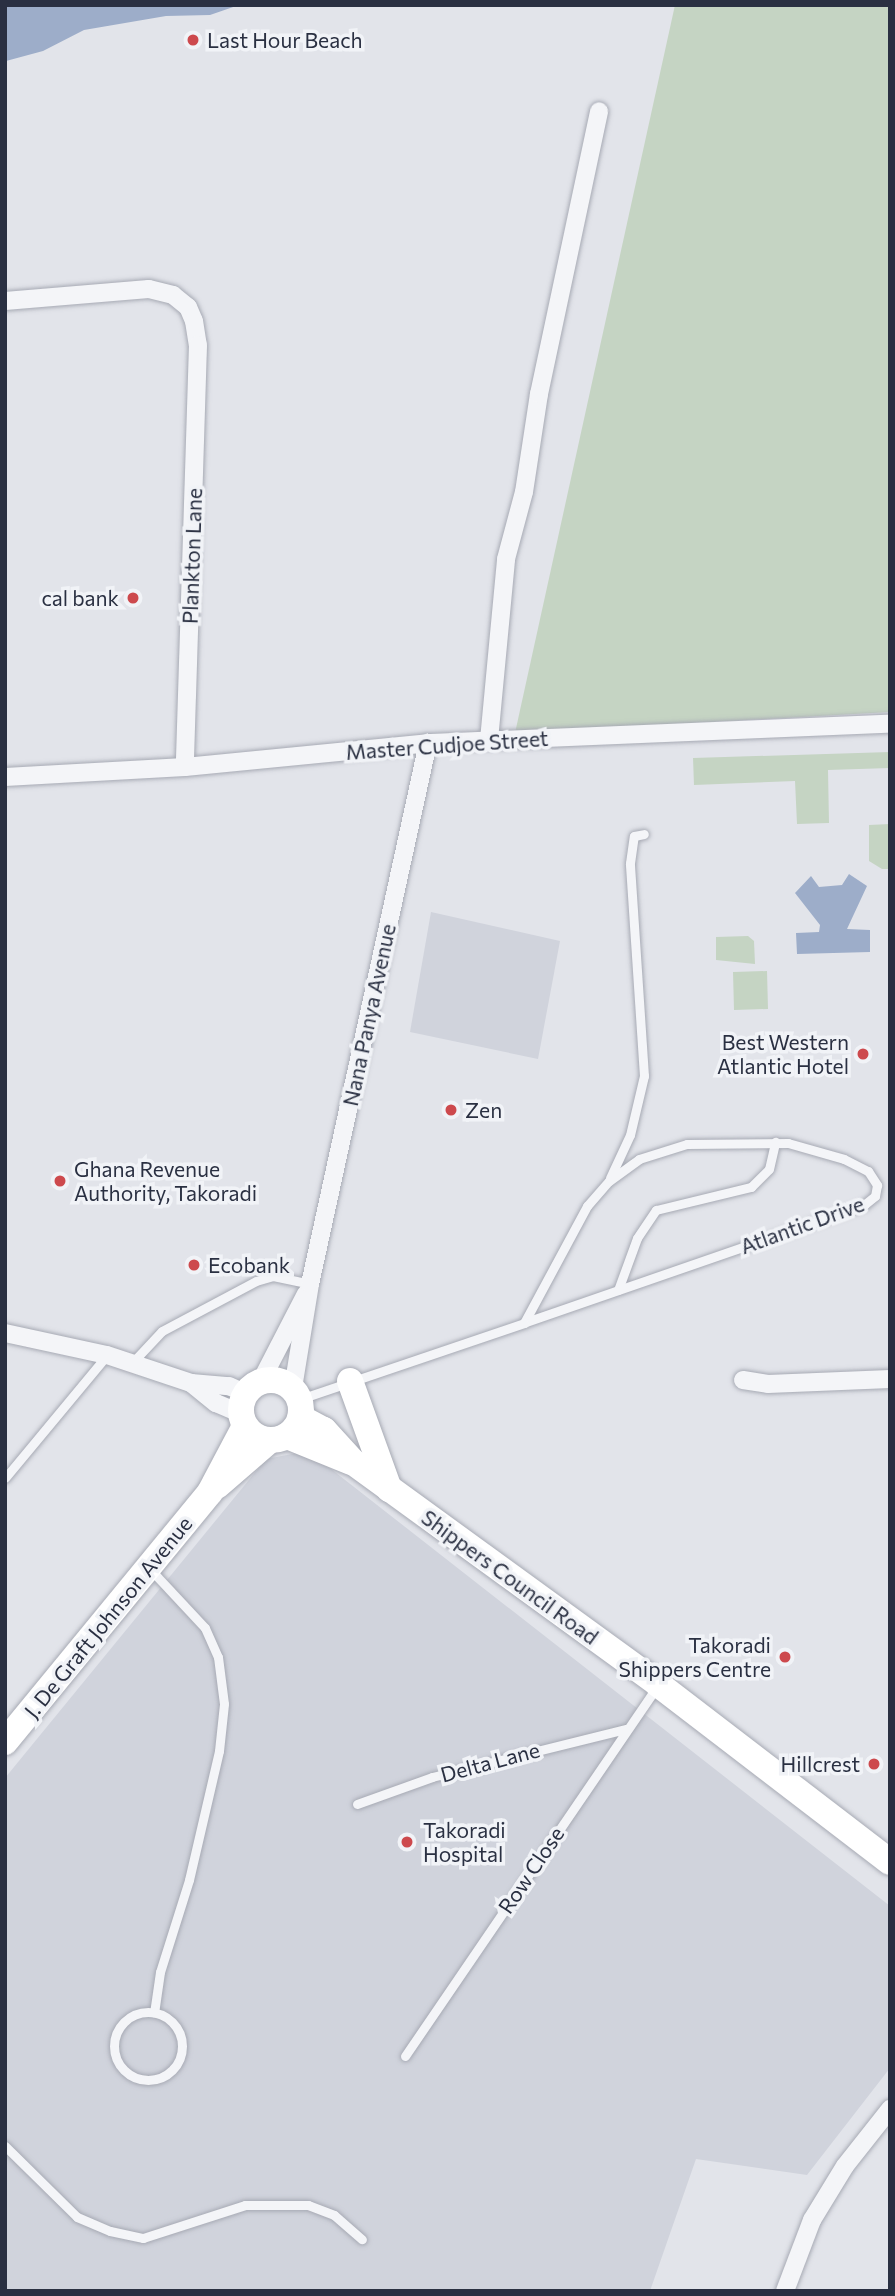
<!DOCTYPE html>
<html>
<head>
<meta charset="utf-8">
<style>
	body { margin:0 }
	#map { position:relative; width:895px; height:2296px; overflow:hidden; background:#e2e4ea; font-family:Commissioner,sans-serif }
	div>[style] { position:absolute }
	.built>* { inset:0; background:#d0d3dc }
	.green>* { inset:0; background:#c5d4c3 }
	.water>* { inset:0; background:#9dadc9 }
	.roads { filter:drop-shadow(0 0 2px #a7aab4) drop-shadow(0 0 2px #a7aab4) }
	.lane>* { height:9px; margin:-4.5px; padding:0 4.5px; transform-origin:4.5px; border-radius:4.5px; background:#f4f5f8 }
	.lane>.ring { margin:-4.5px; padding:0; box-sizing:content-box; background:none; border:9px solid #f4f5f8; border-radius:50% }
	.street>* { height:18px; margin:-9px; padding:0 9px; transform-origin:9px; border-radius:9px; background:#f4f5f8 }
	.secondary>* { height:26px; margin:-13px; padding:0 13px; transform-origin:13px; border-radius:13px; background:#fff }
	.secondary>.ring { margin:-13px; padding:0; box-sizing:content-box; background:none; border:26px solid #fff; border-radius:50% }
	.dots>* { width:19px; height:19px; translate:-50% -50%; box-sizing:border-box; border:4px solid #f1f3f7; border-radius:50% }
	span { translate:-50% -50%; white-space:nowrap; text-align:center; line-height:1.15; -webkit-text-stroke:7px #f1f3f7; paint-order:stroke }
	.poi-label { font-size:21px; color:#2a3042 }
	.left { translate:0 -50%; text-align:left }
	.right { translate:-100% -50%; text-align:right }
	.street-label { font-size:21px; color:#2a3042 }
	.frame { position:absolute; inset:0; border:7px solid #2a3042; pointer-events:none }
</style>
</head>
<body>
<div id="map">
	<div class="built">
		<i style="clip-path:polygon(431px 912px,560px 941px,538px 1059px,410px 1032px)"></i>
		<i style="clip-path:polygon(308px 1451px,890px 1906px,890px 2068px,807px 2175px,696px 2159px,650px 2291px,5px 2291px,5px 1778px,266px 1459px)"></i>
	</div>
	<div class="green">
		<i style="clip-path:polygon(675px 5px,890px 5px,890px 712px,515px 733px)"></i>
		<i style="clip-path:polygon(890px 752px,890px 768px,828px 770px,829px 823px,797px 824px,795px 781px,694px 785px,693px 758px)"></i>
		<i style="clip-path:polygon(890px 824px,890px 869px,882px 869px,869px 861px,869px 825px)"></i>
		<i style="clip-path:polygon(748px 936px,754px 941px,755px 964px,716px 960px,716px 937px)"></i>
		<i style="clip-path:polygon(767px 971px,768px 1009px,734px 1010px,733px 972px)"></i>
	</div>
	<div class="water">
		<i style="clip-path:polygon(5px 5px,239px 5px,210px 15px,166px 16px,84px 30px,43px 51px,6px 61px)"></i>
		<i style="clip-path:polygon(849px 874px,867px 886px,847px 929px,870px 930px,870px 952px,797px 954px,796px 933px,819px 932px,820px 925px,795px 893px,811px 876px,819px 887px,842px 885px)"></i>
	</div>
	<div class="roads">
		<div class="lane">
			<i style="left:788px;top:1143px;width:58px;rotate:15.9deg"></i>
			<i style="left:844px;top:1159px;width:27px;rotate:27deg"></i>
			<i style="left:868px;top:1171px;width:17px;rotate:57deg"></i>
			<i style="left:877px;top:1185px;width:11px;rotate:100deg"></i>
			<i style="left:875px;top:1196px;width:14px;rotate:141deg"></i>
			<i style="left:864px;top:1205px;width:360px;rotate:160.9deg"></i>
			<i style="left:524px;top:1323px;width:133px;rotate:-61.7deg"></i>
			<i style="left:587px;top:1206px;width:33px;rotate:-49deg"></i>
			<i style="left:609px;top:1181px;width:37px;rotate:-36deg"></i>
			<i style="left:639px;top:1159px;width:50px;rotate:-17.4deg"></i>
			<i style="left:687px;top:1144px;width:101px;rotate:-0.6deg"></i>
			<i style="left:610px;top:1178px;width:47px;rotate:-65.1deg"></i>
			<i style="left:630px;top:1135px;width:61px;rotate:-76.7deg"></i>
			<i style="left:644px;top:1076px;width:213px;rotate:-93.8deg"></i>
			<i style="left:630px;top:863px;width:27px;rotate:-82deg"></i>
			<i style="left:634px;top:836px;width:10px;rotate:-11deg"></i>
			<i style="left:618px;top:1290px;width:55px;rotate:-69.9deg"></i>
			<i style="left:637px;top:1238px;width:34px;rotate:-56deg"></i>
			<i style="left:656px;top:1210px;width:98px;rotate:-13.6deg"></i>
			<i style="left:751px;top:1187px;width:25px;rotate:-45deg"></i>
			<i style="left:769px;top:1169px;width:28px;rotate:-77deg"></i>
			<i style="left:131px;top:1364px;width:45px;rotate:-46.8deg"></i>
			<i style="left:162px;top:1331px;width:106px;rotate:-28deg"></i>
			<i style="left:256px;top:1281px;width:18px;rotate:-16deg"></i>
			<i style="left:273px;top:1276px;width:38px;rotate:12deg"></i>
			<i style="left:300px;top:1399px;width:237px;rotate:-18.7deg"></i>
			<i style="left:5px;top:1478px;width:160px;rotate:-50.3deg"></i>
			<i style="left:151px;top:1570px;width:79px;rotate:47deg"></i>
			<i style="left:205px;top:1628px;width:32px;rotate:66deg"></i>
			<i style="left:218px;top:1657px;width:47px;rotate:82.7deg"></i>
			<i style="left:224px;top:1704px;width:47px;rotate:96.1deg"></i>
			<i style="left:219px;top:1751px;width:132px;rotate:103.1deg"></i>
			<i style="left:189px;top:1880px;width:96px;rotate:107.5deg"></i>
			<i style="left:160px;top:1972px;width:41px;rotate:98.3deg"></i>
			<i style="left:357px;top:1804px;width:80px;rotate:-19.8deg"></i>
			<i style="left:432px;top:1777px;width:200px;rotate:-13.9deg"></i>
			<i class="ring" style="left:114px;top:2012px;width:59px;height:59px"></i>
			<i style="left:405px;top:2056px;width:448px;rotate:-55.7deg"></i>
			<i style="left:5px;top:2146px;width:101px;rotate:44.6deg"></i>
			<i style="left:77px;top:2217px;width:36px;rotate:23deg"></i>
			<i style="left:110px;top:2231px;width:34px;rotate:12deg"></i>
			<i style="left:143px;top:2238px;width:107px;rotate:-17.9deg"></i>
			<i style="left:245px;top:2205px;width:63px"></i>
			<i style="left:308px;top:2205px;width:28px;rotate:21deg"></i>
			<i style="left:334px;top:2215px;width:37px;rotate:41deg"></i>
		</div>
		<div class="street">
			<i style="left:5px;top:301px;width:144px;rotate:-4.8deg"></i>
			<i style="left:149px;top:289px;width:25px;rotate:14deg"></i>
			<i style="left:173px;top:295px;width:19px;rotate:39deg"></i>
			<i style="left:188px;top:307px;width:15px;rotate:67deg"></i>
			<i style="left:194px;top:321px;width:24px;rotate:81deg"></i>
			<i style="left:198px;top:345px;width:422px;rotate:91.8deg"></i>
			<i style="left:489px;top:740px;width:182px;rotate:-84.6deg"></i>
			<i style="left:506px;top:559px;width:69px;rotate:-75deg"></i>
			<i style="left:524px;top:492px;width:99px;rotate:-81.3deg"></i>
			<i style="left:539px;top:394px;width:289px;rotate:-78deg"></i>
			<i style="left:5px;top:777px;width:180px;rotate:-3.2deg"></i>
			<i style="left:185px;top:767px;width:244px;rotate:-5.6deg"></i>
			<i style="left:428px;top:743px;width:462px;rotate:-2.4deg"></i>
			<i style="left:5px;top:1333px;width:104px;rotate:12.2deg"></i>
			<i style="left:107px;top:1355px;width:89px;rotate:18.4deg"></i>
			<i style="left:191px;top:1383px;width:38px;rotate:5deg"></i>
			<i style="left:229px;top:1386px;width:17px;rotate:24deg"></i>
			<i style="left:743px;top:1380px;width:25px;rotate:9deg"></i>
			<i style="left:768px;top:1384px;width:122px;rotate:-2.3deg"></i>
			<i style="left:261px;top:1381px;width:98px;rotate:-62.7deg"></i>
			<i style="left:191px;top:1383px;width:32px;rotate:39deg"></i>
			<i style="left:216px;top:1403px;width:26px;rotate:23deg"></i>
			<i style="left:293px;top:1388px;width:105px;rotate:-80.7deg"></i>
			<i style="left:310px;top:1284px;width:554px;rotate:-77.7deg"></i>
			<i style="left:785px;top:2291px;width:76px;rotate:-69.2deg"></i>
			<i style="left:812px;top:2220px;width:63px;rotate:-58.6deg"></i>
			<i style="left:845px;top:2166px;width:73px;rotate:-51.7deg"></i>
		</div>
		<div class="secondary">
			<i class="ring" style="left:241px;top:1380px;width:34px;height:34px"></i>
			<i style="left:350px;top:1381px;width:115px;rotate:70.1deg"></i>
			<i style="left:301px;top:1418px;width:26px;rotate:28deg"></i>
			<i style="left:324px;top:1430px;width:43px;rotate:47.8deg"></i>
			<i style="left:353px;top:1462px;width:377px;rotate:36deg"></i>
			<i style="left:658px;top:1684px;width:292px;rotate:37.5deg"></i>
			<i style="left:287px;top:1436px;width:69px;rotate:22.1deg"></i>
			<i style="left:217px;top:1486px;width:70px;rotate:-41deg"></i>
			<i style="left:5px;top:1742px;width:323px;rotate:-50.6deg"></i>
			<i style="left:210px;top:1492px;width:75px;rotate:-62.1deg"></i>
		</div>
	</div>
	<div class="dots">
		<i style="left:193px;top:40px;background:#cd494d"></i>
		<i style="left:133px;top:598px;background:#cd494d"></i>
		<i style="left:863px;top:1054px;background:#cd494d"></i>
		<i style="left:451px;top:1110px;background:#cd494d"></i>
		<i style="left:60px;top:1181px;background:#cd494d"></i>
		<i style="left:194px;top:1265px;background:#cd494d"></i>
		<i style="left:785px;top:1657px;background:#cd494d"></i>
		<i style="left:874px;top:1764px;background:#cd494d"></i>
		<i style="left:407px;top:1842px;background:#cd494d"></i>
	</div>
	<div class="poi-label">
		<span class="left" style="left:207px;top:40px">Last Hour Beach</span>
		<span class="right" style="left:119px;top:598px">cal bank</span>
		<span class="right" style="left:849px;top:1054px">Best Western<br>Atlantic Hotel</span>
		<span class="left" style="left:465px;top:1110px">Zen</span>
		<span class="left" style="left:74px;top:1181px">Ghana Revenue<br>Authority, Takoradi</span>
		<span class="left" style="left:208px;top:1265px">Ecobank</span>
		<span class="right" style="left:771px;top:1657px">Takoradi<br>Shippers Centre</span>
		<span class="right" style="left:860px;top:1764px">Hillcrest</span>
		<span class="left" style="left:423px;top:1842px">Takoradi<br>Hospital</span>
	</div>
	<div class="street-label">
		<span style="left:192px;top:556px;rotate:-88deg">Plankton Lane</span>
		<span style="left:447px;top:745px;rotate:-4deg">Master Cudjoe Street</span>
		<span style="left:369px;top:1015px;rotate:-78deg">Nana Panya Avenue</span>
		<span style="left:802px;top:1225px;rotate:-20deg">Atlantic Drive</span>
		<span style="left:510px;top:1577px;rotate:36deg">Shippers Council Road</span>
		<span style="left:108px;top:1617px;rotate:-51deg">J. De Graft Johnson Avenue</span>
		<span style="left:490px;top:1762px;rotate:-15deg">Delta Lane</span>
		<span style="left:531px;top:1870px;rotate:-56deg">Row Close</span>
	</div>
	<div class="frame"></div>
</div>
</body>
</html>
